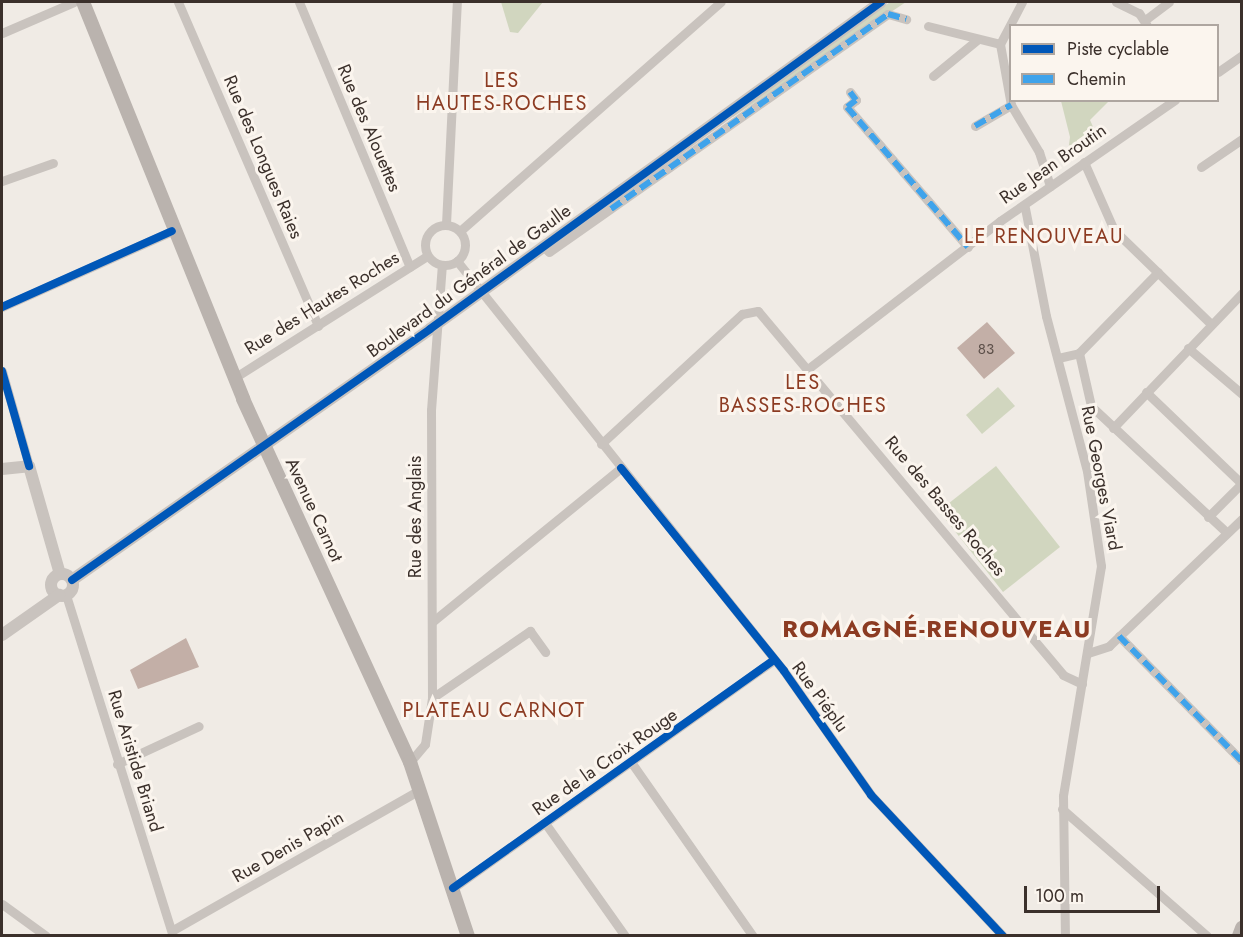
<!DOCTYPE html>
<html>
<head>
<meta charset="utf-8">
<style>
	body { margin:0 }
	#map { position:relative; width:1243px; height:937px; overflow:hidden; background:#f0ebe5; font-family:Jost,sans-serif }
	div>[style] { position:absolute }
	.green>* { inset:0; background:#d1d6bf }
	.building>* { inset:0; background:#c3afa7 }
	.minor>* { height:9px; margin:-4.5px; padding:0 4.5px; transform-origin:4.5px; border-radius:4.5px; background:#c9c3be }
	.minor>.ring { margin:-4.5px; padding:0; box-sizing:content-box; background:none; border:9px solid #c9c3be; border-radius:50% }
	.tertiary>* { height:12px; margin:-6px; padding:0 6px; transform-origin:6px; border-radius:6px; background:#c9c3be }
	.tertiary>.ring { margin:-6px; padding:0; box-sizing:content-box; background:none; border:12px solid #c9c3be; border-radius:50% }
	.secondary>* { height:14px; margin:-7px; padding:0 7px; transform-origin:7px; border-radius:7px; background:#bab3ae }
	.quiet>* { height:6px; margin-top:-3px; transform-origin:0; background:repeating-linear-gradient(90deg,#3fa3eb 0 12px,transparent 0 18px) }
	.cycleway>* { height:8px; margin:-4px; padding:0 4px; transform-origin:4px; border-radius:4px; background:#0057b8 }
	span { translate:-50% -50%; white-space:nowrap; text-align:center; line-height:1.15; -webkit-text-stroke:6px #fbf5ee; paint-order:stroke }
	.number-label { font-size:15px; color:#5d504a }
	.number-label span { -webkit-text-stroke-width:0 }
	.street-label { font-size:18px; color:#3b302b }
	.neighbourhood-label { font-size:20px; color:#8c3b22; letter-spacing:1.5px }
	.district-label { font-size:24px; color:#8c3b22; font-weight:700; letter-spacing:1.5px }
	.frame { position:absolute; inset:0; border:3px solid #3b302b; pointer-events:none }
	.legend { position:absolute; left:1009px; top:24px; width:210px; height:78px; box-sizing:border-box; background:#fbf5ee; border:2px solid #aea6a0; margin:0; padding:8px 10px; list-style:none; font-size:18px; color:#3b302b }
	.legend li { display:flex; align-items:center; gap:12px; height:30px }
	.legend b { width:30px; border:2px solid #aea6a0 }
	.scale { position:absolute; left:1024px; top:886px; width:136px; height:27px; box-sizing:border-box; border:3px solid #3b302b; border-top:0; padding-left:8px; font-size:18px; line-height:21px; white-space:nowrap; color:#3b302b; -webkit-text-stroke:4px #fbf5ee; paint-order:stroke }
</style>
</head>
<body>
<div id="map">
	<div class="green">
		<i style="clip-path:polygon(501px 2px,543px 2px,518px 33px,510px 32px)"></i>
		<i style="clip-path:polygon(890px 2px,906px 2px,733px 117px,733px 115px)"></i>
		<i style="clip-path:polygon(1061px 101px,1109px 101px,1090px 120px,1098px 138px,1067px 160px,1070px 137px)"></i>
		<i style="clip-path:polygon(998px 387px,1015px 406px,982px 434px,966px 415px)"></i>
		<i style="clip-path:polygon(996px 466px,1060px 547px,1003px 592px,939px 511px)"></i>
	</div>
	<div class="building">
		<i style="clip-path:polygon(987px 322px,1015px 353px,984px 379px,957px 348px)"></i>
		<i style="clip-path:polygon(186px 638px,199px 667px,138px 689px,130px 670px)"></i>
	</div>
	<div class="minor">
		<i style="left:178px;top:2px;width:353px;rotate:66.6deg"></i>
		<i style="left:299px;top:2px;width:287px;rotate:67.3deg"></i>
		<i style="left:1022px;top:2px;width:47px;rotate:117.6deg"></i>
		<i style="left:1000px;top:44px;width:62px;rotate:79.8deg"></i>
		<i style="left:1011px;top:105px;width:55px;rotate:59.2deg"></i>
		<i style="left:1039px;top:152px;width:36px;rotate:72deg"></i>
		<i style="left:1116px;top:2px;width:25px;rotate:26deg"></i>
		<i style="left:1139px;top:13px;width:15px;rotate:58deg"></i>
		<i style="left:1145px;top:20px;width:30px;rotate:-37deg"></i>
		<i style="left:928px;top:26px;width:74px;rotate:14deg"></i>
		<i style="left:2px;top:33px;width:78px;rotate:-23.3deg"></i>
		<i style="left:1218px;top:72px;width:29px;rotate:-35deg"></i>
		<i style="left:933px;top:76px;width:58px;rotate:-39.4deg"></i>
		<i style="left:850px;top:92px;width:10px;rotate:53deg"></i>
		<i style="left:856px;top:100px;width:11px;rotate:142deg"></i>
		<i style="left:847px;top:107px;width:185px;rotate:49.2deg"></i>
		<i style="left:975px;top:126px;width:42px;rotate:-30.3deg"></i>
		<i style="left:1084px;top:162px;width:74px;rotate:66.2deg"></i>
		<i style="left:1114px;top:230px;width:135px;rotate:44.1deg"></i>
		<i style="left:1201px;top:167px;width:50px;rotate:-34.3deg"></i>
		<i style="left:2px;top:181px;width:54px;rotate:-19.4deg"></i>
		<i style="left:1025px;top:208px;width:110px;rotate:79deg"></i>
		<i style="left:1046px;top:316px;width:160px;rotate:75.2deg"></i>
		<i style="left:1087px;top:471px;width:96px;rotate:81.6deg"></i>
		<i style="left:1101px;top:566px;width:233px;rotate:99.4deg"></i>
		<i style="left:1063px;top:796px;width:140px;rotate:89.2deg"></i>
		<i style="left:446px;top:224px;width:222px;rotate:-87.2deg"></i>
		<i class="ring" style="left:425px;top:225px;width:31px;height:31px"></i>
		<i style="left:460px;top:231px;width:347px;rotate:-41.3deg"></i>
		<i style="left:543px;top:246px;width:8px;rotate:45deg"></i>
		<i style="left:549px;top:252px;width:414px;rotate:-35.1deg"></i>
		<i style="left:888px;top:14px;width:19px;rotate:16deg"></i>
		<i style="left:457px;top:261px;width:524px;rotate:51.43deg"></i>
		<i style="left:784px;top:671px;width:151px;rotate:54.9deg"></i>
		<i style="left:871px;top:795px;width:193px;rotate:46.9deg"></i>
		<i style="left:2px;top:307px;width:186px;rotate:-24.1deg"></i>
		<i style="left:1188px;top:348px;width:71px;rotate:40.4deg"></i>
		<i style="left:1079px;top:353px;width:54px;rotate:77.2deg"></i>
		<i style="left:1091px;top:406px;width:186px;rotate:43deg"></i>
		<i style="left:1058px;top:358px;width:22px;rotate:-13deg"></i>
		<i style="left:1079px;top:353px;width:113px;rotate:-45.7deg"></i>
		<i style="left:809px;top:368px;width:241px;rotate:-37.6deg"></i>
		<i style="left:1000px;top:221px;width:213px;rotate:-34.7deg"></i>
		<i style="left:2px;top:371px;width:99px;rotate:74.1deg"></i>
		<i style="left:234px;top:378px;width:228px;rotate:-32.3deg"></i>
		<i style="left:1146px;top:392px;width:132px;rotate:43.8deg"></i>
		<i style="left:1113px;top:428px;width:187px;rotate:-46.3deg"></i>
		<i style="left:601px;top:444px;width:192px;rotate:-42.7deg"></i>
		<i style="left:742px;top:314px;width:16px;rotate:-11deg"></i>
		<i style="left:758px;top:311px;width:475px;rotate:50deg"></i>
		<i style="left:1063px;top:675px;width:21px;rotate:25deg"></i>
		<i style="left:1208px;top:517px;width:48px;rotate:-45deg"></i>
		<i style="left:66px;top:595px;width:357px;rotate:72.6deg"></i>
		<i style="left:432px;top:622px;width:244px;rotate:-39.2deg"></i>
		<i style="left:1119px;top:636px;width:175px;rotate:45.5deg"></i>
		<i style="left:1088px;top:653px;width:22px;rotate:-18deg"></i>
		<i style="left:1109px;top:646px;width:184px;rotate:-43.7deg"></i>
		<i style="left:432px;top:698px;width:119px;rotate:-34.4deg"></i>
		<i style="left:530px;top:631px;width:26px;rotate:54deg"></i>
		<i style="left:410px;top:762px;width:23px;rotate:-50deg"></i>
		<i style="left:425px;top:744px;width:47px;rotate:-81.3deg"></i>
		<i style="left:432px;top:698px;width:288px;rotate:-90.2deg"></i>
		<i style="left:431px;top:410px;width:145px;rotate:-85.7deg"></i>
		<i style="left:631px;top:762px;width:213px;rotate:55deg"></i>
		<i style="left:117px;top:764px;width:90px;rotate:-24.9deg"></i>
		<i style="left:1062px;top:809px;width:193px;rotate:41.2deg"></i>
		<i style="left:545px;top:823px;width:138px;rotate:54.7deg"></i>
		<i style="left:453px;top:888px;width:394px;rotate:-35.4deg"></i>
		<i style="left:2px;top:904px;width:54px;rotate:36deg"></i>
		<i style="left:173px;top:930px;width:283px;rotate:-29.6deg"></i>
	</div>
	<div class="tertiary">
		<i style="left:2px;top:469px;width:27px;rotate:-6deg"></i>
		<i style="left:29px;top:466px;width:112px;rotate:74deg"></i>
		<i class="ring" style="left:51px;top:574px;width:10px;height:10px"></i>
		<i style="left:72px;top:580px;width:437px;rotate:-35deg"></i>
		<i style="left:430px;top:329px;width:557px;rotate:-35.94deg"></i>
		<i style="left:2px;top:635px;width:70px;rotate:-35.1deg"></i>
	</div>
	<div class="secondary">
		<i style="left:83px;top:2px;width:428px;rotate:68deg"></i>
		<i style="left:243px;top:399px;width:400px;rotate:65.3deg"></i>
		<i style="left:410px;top:762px;width:183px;rotate:71.6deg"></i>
		<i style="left:1239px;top:936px;width:9px;rotate:-69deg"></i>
	</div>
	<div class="quiet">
		<i style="left:850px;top:92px;width:10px;rotate:53deg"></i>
		<i style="left:856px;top:100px;width:11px;rotate:142deg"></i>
		<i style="left:847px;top:107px;width:185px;rotate:49.2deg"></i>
		<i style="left:975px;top:126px;width:42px;rotate:-30.3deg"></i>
		<i style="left:611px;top:209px;width:339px;rotate:-35.1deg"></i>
		<i style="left:888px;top:14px;width:19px;rotate:16deg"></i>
		<i style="left:1119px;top:636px;width:175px;rotate:45.5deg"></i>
	</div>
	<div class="cycleway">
		<i style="left:2px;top:307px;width:186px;rotate:-24.1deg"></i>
		<i style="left:2px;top:371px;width:99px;rotate:74.1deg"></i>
		<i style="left:621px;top:468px;width:260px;rotate:51.2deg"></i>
		<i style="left:784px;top:671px;width:151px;rotate:54.9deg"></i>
		<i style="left:871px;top:795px;width:193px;rotate:46.9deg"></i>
		<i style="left:72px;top:580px;width:437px;rotate:-35deg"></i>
		<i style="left:430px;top:329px;width:557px;rotate:-35.94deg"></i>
		<i style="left:453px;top:888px;width:394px;rotate:-35.4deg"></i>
	</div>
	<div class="number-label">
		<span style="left:986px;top:350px">83</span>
	</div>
	<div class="street-label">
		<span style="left:369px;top:128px;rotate:67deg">Rue des Alouettes</span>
		<span style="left:263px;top:157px;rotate:67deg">Rue des Longues Raies</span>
		<span style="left:1053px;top:164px;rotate:-35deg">Rue Jean Broutin</span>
		<span style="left:469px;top:281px;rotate:-36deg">Boulevard du Général de Gaulle</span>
		<span style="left:322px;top:303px;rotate:-32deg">Rue des Hautes Roches</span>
		<span style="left:1101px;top:478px;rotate:79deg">Rue Georges Viard</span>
		<span style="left:945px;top:506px;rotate:50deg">Rue des Basses Roches</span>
		<span style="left:314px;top:510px;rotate:65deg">Avenue Carnot</span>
		<span style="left:415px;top:517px;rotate:-90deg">Rue des Anglais</span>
		<span style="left:820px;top:697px;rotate:54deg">Rue Piéplu</span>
		<span style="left:135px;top:761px;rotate:73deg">Rue Aristide Briand</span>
		<span style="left:605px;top:762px;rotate:-35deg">Rue de la Croix Rouge</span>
		<span style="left:288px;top:847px;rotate:-30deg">Rue Denis Papin</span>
	</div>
	<div class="neighbourhood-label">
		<span style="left:502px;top:92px">LES<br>HAUTES-ROCHES</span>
		<span style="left:1044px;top:236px">LE RENOUVEAU</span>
		<span style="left:803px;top:394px">LES<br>BASSES-ROCHES</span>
		<span style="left:494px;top:710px">PLATEAU CARNOT</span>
	</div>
	<div class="district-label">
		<span style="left:937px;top:629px">ROMAGNÉ-RENOUVEAU</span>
	</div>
	<div class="frame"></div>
	<ul class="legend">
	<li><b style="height:8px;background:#0057b8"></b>Piste cyclable</li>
	<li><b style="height:8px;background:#3fa3eb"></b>Chemin</li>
	</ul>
	<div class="scale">100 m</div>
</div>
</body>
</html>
